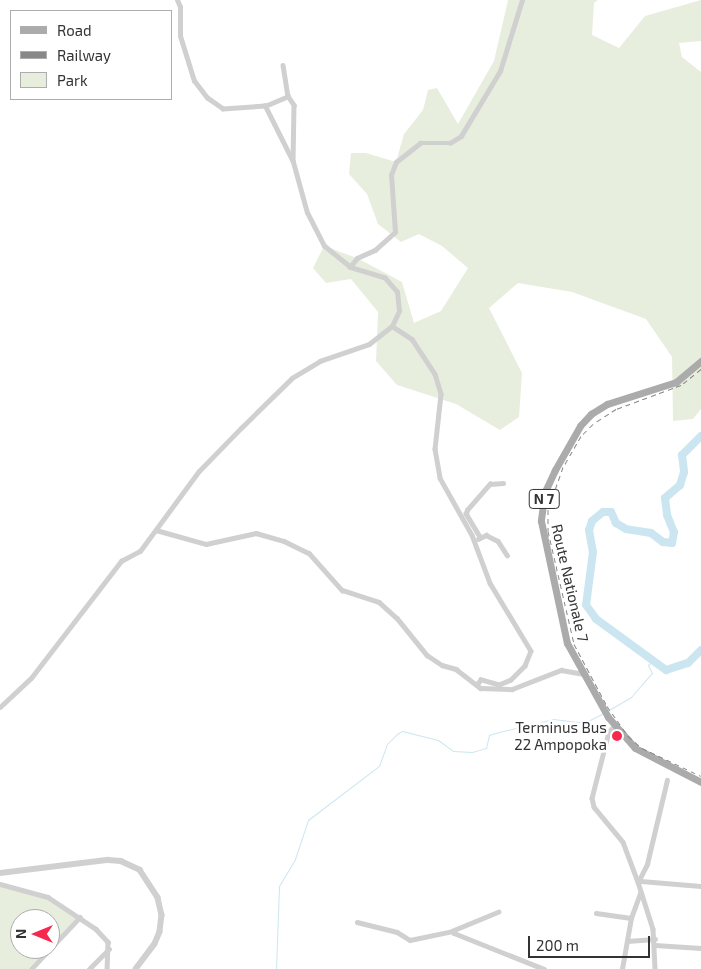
<!DOCTYPE html>
<html>
<head>
<meta charset="utf-8">
<style>
	body { margin:0 }
	#map { position:relative; width:701px; height:969px; overflow:hidden; background:#fff; font-family:"Exo 2",sans-serif }
	div>[style] { position:absolute }
	.green>* { inset:0; background:#e8eede }
	.stream>* { height:1px; margin:-0.5px; padding:0 0.5px; transform-origin:0.5px; border-radius:0.5px; background:#cce6f1 }
	.river>* { height:8px; margin:-4px; padding:0 4px; transform-origin:4px; border-radius:4px; background:#cce6f1 }
	.minor>* { height:4.5px; margin:-2.25px; padding:0 2.25px; transform-origin:2.25px; border-radius:2.25px; background:#d0d0d0 }
	.tertiary>* { height:5.5px; margin:-2.75px; padding:0 2.75px; transform-origin:2.75px; border-radius:2.75px; background:#d0d0d0 }
	.primary>* { height:7px; margin:-3.5px; padding:0 3.5px; transform-origin:3.5px; border-radius:3.5px; background:#ababab }
	.rail>* { height:1px; margin-top:-0.5px; transform-origin:0; background:repeating-linear-gradient(90deg,#888 0 5px,transparent 0 9px) }
	.dots>* { width:14px; height:14px; translate:-50% -50%; box-sizing:border-box; border:2px solid #fff; border-radius:50% }
	span { translate:-50% -50%; white-space:nowrap; text-align:center; line-height:1.15; -webkit-text-stroke:5px #fff; paint-order:stroke }
	.shield-label span { padding:1px 4px; background:#fff; border:1px solid; border-radius:4px; -webkit-text-stroke-width:0 }
	.shield-label { font-size:14px; color:#333; font-weight:700 }
	.street-label { font-size:15px; color:#333 }
	.poi-label { font-size:15px; color:#333 }
	.right { translate:-100% -50%; text-align:right }
	.legend { position:absolute; left:10px; top:10px; width:162px; height:90px; box-sizing:border-box; background:#fff; border:1px solid #adadad; margin:0; padding:6px 9px; list-style:none; font-size:15px; color:#333 }
	.legend li { display:flex; align-items:center; gap:10px; height:25px }
	.legend b { width:25px; border:1px solid #adadad }
	.north { position:absolute; left:10px; top:909px; width:50px; height:50px; box-sizing:border-box; background:#fff; border:1px solid #adadad; border-radius:50%; rotate:270deg; font-size:14px; font-weight:700; line-height:20px; text-align:center; color:#333 }
	.north::after { content:''; display:block; margin:auto; width:18px; height:22px; background:#f7284d; clip-path:polygon(50% 0,100% 100%,50% 72%,0 100%) }
	.scale { position:absolute; left:528px; top:936px; width:122px; height:22px; box-sizing:border-box; border:2px solid #333; border-top:0; padding-left:6px; font-size:15px; line-height:18px; white-space:nowrap; color:#333; -webkit-text-stroke:4px #fff; paint-order:stroke }
</style>
</head>
<body>
<div id="map">
	<div class="green">
		<i style="clip-path:polygon(508px 0,598px 0,594px 3px,592px 35px,619px 48px,645px 16px,701px 0,701px 41px,679px 43px,682px 57px,701px 72px,701px 409px,693px 419px,673px 421px,672px 357px,646px 319px,572px 292px,518px 283px,489px 308px,522px 373px,519px 417px,500px 430px,456px 404px,397px 385px,376px 361px,378px 312px,351px 279px,326px 283px,313px 268px,324px 246px,357px 258px,402px 282px,414px 323px,441px 311px,468px 268px,442px 246px,419px 234px,401px 242px,378px 224px,367px 194px,349px 174px,351px 153px,366px 153px,396px 162px,404px 134px,423px 110px,428px 90px,437px 88px,458px 124px,494px 61px)"></i>
		<i style="clip-path:polygon(0 884px,48px 897px,79px 916px,50px 946px,50px 919px,20px 919px,20px 949px,47px 949px,28px 969px,0 969px)"></i>
	</div>
	<div class="stream">
		<i style="left:607px;top:711px;width:28px;rotate:-30deg"></i>
		<i style="left:631px;top:697px;width:32px;rotate:-49deg"></i>
		<i style="left:652px;top:673px;width:9px;rotate:-117deg"></i>
		<i style="left:648px;top:665px;width:6px;rotate:-39deg"></i>
		<i style="left:276px;top:969px;width:83px;rotate:-87.9deg"></i>
		<i style="left:279px;top:886px;width:31px;rotate:-59deg"></i>
		<i style="left:295px;top:859px;width:41px;rotate:-71.6deg"></i>
		<i style="left:308px;top:820px;width:89px;rotate:-37.3deg"></i>
		<i style="left:379px;top:766px;width:23px;rotate:-70deg"></i>
		<i style="left:387px;top:744px;width:14px;rotate:-45deg"></i>
		<i style="left:397px;top:734px;width:6px;rotate:-31deg"></i>
		<i style="left:402px;top:731px;width:37px;rotate:14deg"></i>
		<i style="left:438px;top:740px;width:19px;rotate:36deg"></i>
		<i style="left:453px;top:751px;width:19px;rotate:3deg"></i>
		<i style="left:472px;top:752px;width:15px;rotate:-16deg"></i>
		<i style="left:486px;top:748px;width:13px;rotate:-77deg"></i>
		<i style="left:489px;top:735px;width:10px;rotate:-17deg"></i>
		<i style="left:499px;top:732px;width:56px;rotate:-13.5deg"></i>
		<i style="left:553px;top:719px;width:31px;rotate:7deg"></i>
		<i style="left:584px;top:723px;width:22px;rotate:-27deg"></i>
	</div>
	<div class="river">
		<i style="left:701px;top:436px;width:27px;rotate:135deg"></i>
		<i style="left:682px;top:455px;width:17px;rotate:83deg"></i>
		<i style="left:684px;top:472px;width:14px;rotate:107deg"></i>
		<i style="left:680px;top:485px;width:20px;rotate:139deg"></i>
		<i style="left:665px;top:498px;width:17px;rotate:83deg"></i>
		<i style="left:667px;top:515px;width:18px;rotate:68deg"></i>
		<i style="left:674px;top:532px;width:11px;rotate:100deg"></i>
		<i style="left:672px;top:543px;width:9px;rotate:-174deg"></i>
		<i style="left:663px;top:542px;width:15px;rotate:-143deg"></i>
		<i style="left:651px;top:533px;width:25px;rotate:-171deg"></i>
		<i style="left:626px;top:529px;width:12px;rotate:-149deg"></i>
		<i style="left:616px;top:523px;width:12px;rotate:-114deg"></i>
		<i style="left:611px;top:512px;width:8px;rotate:180deg"></i>
		<i style="left:603px;top:512px;width:14px;rotate:141deg"></i>
		<i style="left:592px;top:521px;width:9px;rotate:108deg"></i>
		<i style="left:589px;top:530px;width:22px;rotate:80deg"></i>
		<i style="left:593px;top:552px;width:53px;rotate:97.5deg"></i>
		<i style="left:586px;top:605px;width:17px;rotate:54deg"></i>
		<i style="left:596px;top:619px;width:87px;rotate:36.1deg"></i>
		<i style="left:666px;top:670px;width:23px;rotate:-18deg"></i>
		<i style="left:688px;top:663px;width:18px;rotate:-45deg"></i>
	</div>
	<div class="minor">
		<i style="left:283px;top:65px;width:31px;rotate:81deg"></i>
		<i style="left:288px;top:96px;width:11px;rotate:56deg"></i>
		<i style="left:294px;top:105px;width:55px;rotate:91deg"></i>
		<i style="left:265px;top:106px;width:25px;rotate:-23deg"></i>
		<i style="left:350px;top:267px;width:11px;rotate:-52deg"></i>
		<i style="left:357px;top:258px;width:20px;rotate:-24deg"></i>
		<i style="left:375px;top:250px;width:27px;rotate:-42deg"></i>
		<i style="left:395px;top:232px;width:57px;rotate:-94deg"></i>
		<i style="left:391px;top:175px;width:14px;rotate:-69deg"></i>
		<i style="left:396px;top:162px;width:31px;rotate:-38deg"></i>
		<i style="left:420px;top:143px;width:30px"></i>
		<i style="left:450px;top:143px;width:13px;rotate:-32deg"></i>
		<i style="left:461px;top:136px;width:76px;rotate:-59deg"></i>
		<i style="left:500px;top:71px;width:74px;rotate:-72.8deg"></i>
		<i style="left:392px;top:326px;width:24px;rotate:33deg"></i>
		<i style="left:412px;top:339px;width:42px;rotate:56.7deg"></i>
		<i style="left:435px;top:374px;width:21px;rotate:73deg"></i>
		<i style="left:441px;top:394px;width:55px;rotate:96.2deg"></i>
		<i style="left:435px;top:449px;width:29px;rotate:80deg"></i>
		<i style="left:440px;top:478px;width:65px;rotate:60.7deg"></i>
		<i style="left:472px;top:535px;width:51px;rotate:69.4deg"></i>
		<i style="left:490px;top:583px;width:79px;rotate:58.9deg"></i>
		<i style="left:531px;top:651px;width:16px;rotate:112deg"></i>
		<i style="left:525px;top:666px;width:20px;rotate:135deg"></i>
		<i style="left:511px;top:680px;width:13px;rotate:157deg"></i>
		<i style="left:499px;top:685px;width:19px;rotate:-164deg"></i>
		<i style="left:481px;top:680px;width:6px;rotate:129deg"></i>
		<i style="left:156px;top:530px;width:52px;rotate:15.6deg"></i>
		<i style="left:206px;top:544px;width:51px;rotate:-12.4deg"></i>
		<i style="left:256px;top:533px;width:29px;rotate:16deg"></i>
		<i style="left:284px;top:541px;width:28px;rotate:26deg"></i>
		<i style="left:309px;top:553px;width:50px;rotate:48.3deg"></i>
		<i style="left:342px;top:590px;width:39px;rotate:18deg"></i>
		<i style="left:379px;top:602px;width:24px;rotate:42deg"></i>
		<i style="left:397px;top:618px;width:48px;rotate:51deg"></i>
		<i style="left:427px;top:655px;width:18px;rotate:34deg"></i>
		<i style="left:442px;top:665px;width:15px;rotate:16deg"></i>
		<i style="left:456px;top:669px;width:31px;rotate:38deg"></i>
		<i style="left:480px;top:688px;width:32px;rotate:2deg"></i>
		<i style="left:512px;top:689px;width:53px;rotate:-21.2deg"></i>
		<i style="left:561px;top:670px;width:23px;rotate:10deg"></i>
		<i style="left:479px;top:536px;width:26px;rotate:-121deg"></i>
		<i style="left:466px;top:514px;width:4px;rotate:-76deg"></i>
		<i style="left:467px;top:510px;width:35px;rotate:-49deg"></i>
		<i style="left:490px;top:484px;width:13px;rotate:-4deg"></i>
		<i style="left:478px;top:539px;width:9px;rotate:-27deg"></i>
		<i style="left:486px;top:535px;width:13px;rotate:27deg"></i>
		<i style="left:498px;top:541px;width:17px;rotate:57deg"></i>
		<i style="left:0;top:707px;width:42px;rotate:-43.1deg"></i>
		<i style="left:31px;top:678px;width:148px;rotate:-52.4deg"></i>
		<i style="left:121px;top:561px;width:21px;rotate:-28deg"></i>
		<i style="left:140px;top:551px;width:99px;rotate:-53.6deg"></i>
		<i style="left:199px;top:471px;width:60px;rotate:-45.7deg"></i>
		<i style="left:241px;top:428px;width:71px;rotate:-44.4deg"></i>
		<i style="left:292px;top:378px;width:33px;rotate:-31deg"></i>
		<i style="left:320px;top:361px;width:52px;rotate:-19.1deg"></i>
		<i style="left:369px;top:344px;width:29px;rotate:-38deg"></i>
		<i style="left:392px;top:326px;width:17px;rotate:-65deg"></i>
		<i style="left:399px;top:311px;width:19px;rotate:-96deg"></i>
		<i style="left:397px;top:292px;width:18px;rotate:-131deg"></i>
		<i style="left:385px;top:278px;width:37px;rotate:-163deg"></i>
		<i style="left:350px;top:267px;width:33px;rotate:-141deg"></i>
		<i style="left:324px;top:246px;width:37px;rotate:-117deg"></i>
		<i style="left:307px;top:213px;width:53px;rotate:-105.4deg"></i>
		<i style="left:293px;top:162px;width:63px;rotate:-116.6deg"></i>
		<i style="left:265px;top:106px;width:42px;rotate:175.9deg"></i>
		<i style="left:223px;top:109px;width:19px;rotate:-145deg"></i>
		<i style="left:207px;top:98px;width:21px;rotate:-127deg"></i>
		<i style="left:194px;top:81px;width:47px;rotate:-107.3deg"></i>
		<i style="left:180px;top:36px;width:29px;rotate:-90deg"></i>
		<i style="left:180px;top:7px;width:8px;rotate:-113deg"></i>
		<i style="left:615px;top:726px;width:8px;rotate:135deg"></i>
		<i style="left:609px;top:732px;width:68px;rotate:104.4deg"></i>
		<i style="left:592px;top:798px;width:9px;rotate:77deg"></i>
		<i style="left:594px;top:807px;width:45px;rotate:50.4deg"></i>
		<i style="left:623px;top:842px;width:43px;rotate:69.4deg"></i>
		<i style="left:638px;top:882px;width:49px;rotate:72.3deg"></i>
		<i style="left:653px;top:929px;width:40px;rotate:87.1deg"></i>
		<i style="left:641px;top:881px;width:60px;rotate:4.8deg"></i>
		<i style="left:638px;top:882px;width:20px;rotate:-63deg"></i>
		<i style="left:647px;top:864px;width:86px;rotate:-76.6deg"></i>
		<i style="left:0;top:884px;width:50px;rotate:15.2deg"></i>
		<i style="left:48px;top:897px;width:58px;rotate:33.7deg"></i>
		<i style="left:96px;top:929px;width:18px;rotate:47deg"></i>
		<i style="left:108px;top:942px;width:27px;rotate:92deg"></i>
		<i style="left:499px;top:912px;width:50px;rotate:157.6deg"></i>
		<i style="left:453px;top:931px;width:2px;rotate:63deg"></i>
		<i style="left:454px;top:933px;width:97px;rotate:21.8deg"></i>
		<i style="left:596px;top:913px;width:35px;rotate:8deg"></i>
		<i style="left:357px;top:922px;width:41px;rotate:14deg"></i>
		<i style="left:397px;top:932px;width:15px;rotate:32deg"></i>
		<i style="left:410px;top:940px;width:44px;rotate:-11.8deg"></i>
		<i style="left:627px;top:941px;width:28px;rotate:-4deg"></i>
		<i style="left:655px;top:945px;width:46px;rotate:3.7deg"></i>
		<i style="left:31px;top:969px;width:71px;rotate:-46.7deg"></i>
		<i style="left:89px;top:969px;width:28px;rotate:-45deg"></i>
		<i style="left:622px;top:969px;width:52px;rotate:-80deg"></i>
		<i style="left:631px;top:918px;width:27px;rotate:-70deg"></i>
	</div>
	<div class="tertiary">
		<i style="left:0;top:873px;width:109px;rotate:-6.9deg"></i>
		<i style="left:108px;top:860px;width:13px;rotate:4deg"></i>
		<i style="left:121px;top:861px;width:21px;rotate:25deg"></i>
		<i style="left:140px;top:870px;width:33px;rotate:57deg"></i>
		<i style="left:158px;top:898px;width:17px;rotate:77deg"></i>
		<i style="left:162px;top:915px;width:17px;rotate:97deg"></i>
		<i style="left:160px;top:932px;width:13px;rotate:113deg"></i>
		<i style="left:155px;top:944px;width:31px;rotate:127deg"></i>
	</div>
	<div class="primary">
		<i style="left:701px;top:361px;width:33px;rotate:140deg"></i>
		<i style="left:676px;top:382px;width:72px;rotate:162.3deg"></i>
		<i style="left:607px;top:404px;width:19px;rotate:148deg"></i>
		<i style="left:591px;top:414px;width:16px;rotate:133deg"></i>
		<i style="left:580px;top:426px;width:51px;rotate:119.6deg"></i>
		<i style="left:555px;top:470px;width:23px;rotate:115deg"></i>
		<i style="left:545px;top:491px;width:30px;rotate:98deg"></i>
		<i style="left:541px;top:521px;width:125px;rotate:78deg"></i>
		<i style="left:567px;top:643px;width:85px;rotate:61deg"></i>
		<i style="left:608px;top:717px;width:41px;rotate:48.9deg"></i>
		<i style="left:635px;top:748px;width:74px;rotate:27.3deg"></i>
	</div>
	<div class="rail">
		<i style="left:701px;top:369px;width:26px;rotate:141deg"></i>
		<i style="left:681px;top:385px;width:69px;rotate:159.7deg"></i>
		<i style="left:616px;top:409px;width:27px;rotate:147deg"></i>
		<i style="left:593px;top:424px;width:17px;rotate:135deg"></i>
		<i style="left:581px;top:436px;width:36px;rotate:120deg"></i>
		<i style="left:563px;top:467px;width:46px;rotate:109.2deg"></i>
		<i style="left:548px;top:510px;width:21px;rotate:90deg"></i>
		<i style="left:548px;top:531px;width:116px;rotate:77deg"></i>
		<i style="left:574px;top:644px;width:70px;rotate:62deg"></i>
		<i style="left:607px;top:706px;width:37px;rotate:55deg"></i>
		<i style="left:628px;top:736px;width:18px;rotate:41deg"></i>
		<i style="left:642px;top:748px;width:65px;rotate:25.4deg"></i>
	</div>
	<div class="dots">
		<i style="left:617px;top:736px;background:#f7284d"></i>
	</div>
	<div class="shield-label">
		<span style="left:544px;top:499px">N 7</span>
	</div>
	<div class="street-label">
		<span style="left:570px;top:583px;rotate:77deg">Route Nationale 7</span>
	</div>
	<div class="poi-label">
		<span class="right" style="left:607px;top:736px">Terminus Bus<br>22 Ampopoka</span>
	</div>
	<ul class="legend">
	<li><b style="height:6px;background:#ababab"></b>Road</li>
	<li><b style="height:6px;background:#888"></b>Railway</li>
	<li><b style="height:14px;background:#e8eede"></b>Park</li>
	</ul>
	<div class="north">N</div>
	<div class="scale">200 m</div>
</div>
</body>
</html>
